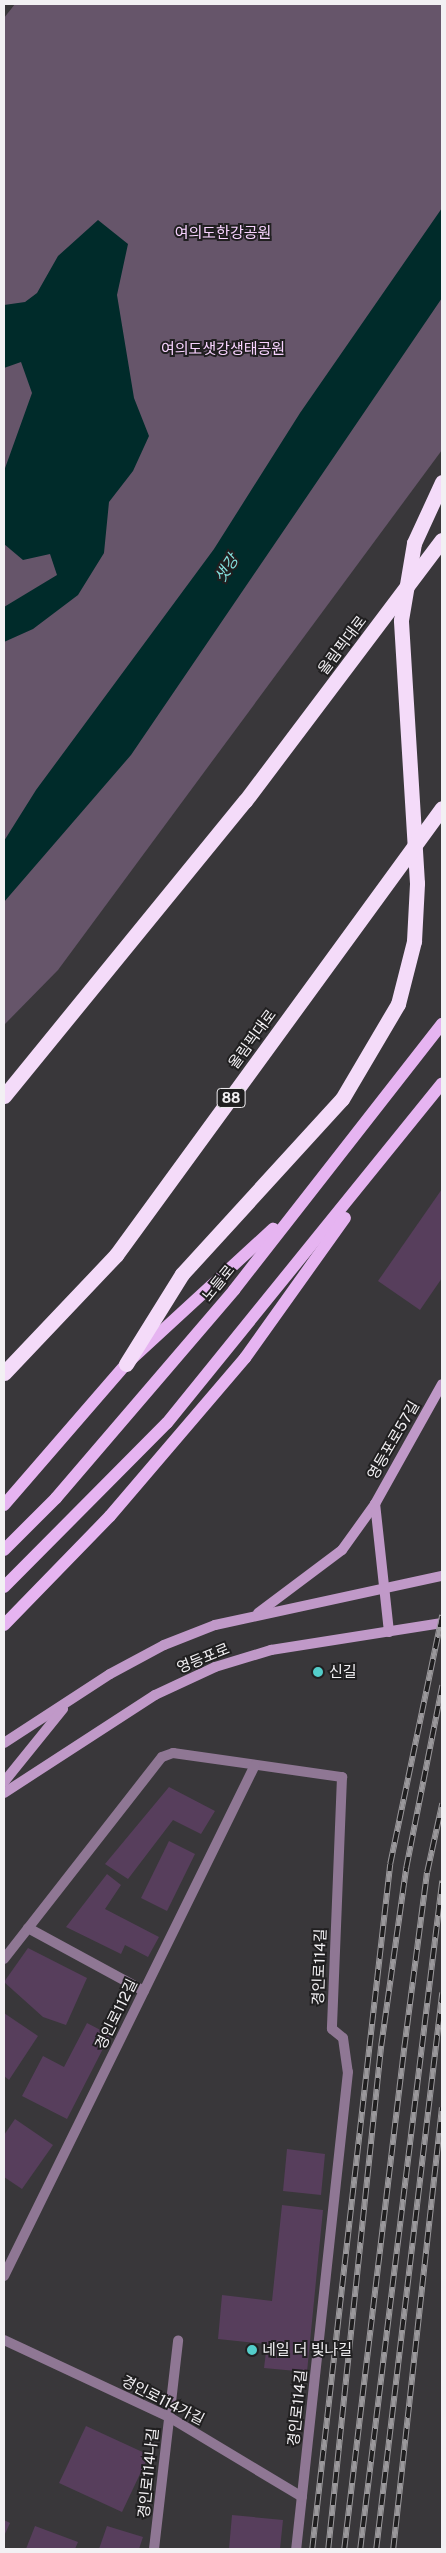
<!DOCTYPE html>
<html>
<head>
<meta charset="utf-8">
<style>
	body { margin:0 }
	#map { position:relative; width:446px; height:2553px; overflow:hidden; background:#39373a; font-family:"Public Sans","Noto Sans KR",sans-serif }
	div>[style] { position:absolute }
	.green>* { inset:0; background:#66556a }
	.water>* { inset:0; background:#002b2a }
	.building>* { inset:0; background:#573e5c }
	.street>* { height:10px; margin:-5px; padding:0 5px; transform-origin:5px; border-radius:5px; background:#8f7794 }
	.secondary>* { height:10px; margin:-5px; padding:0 5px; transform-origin:5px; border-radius:5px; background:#c099c8 }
	.primary>* { height:12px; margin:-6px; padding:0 6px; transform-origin:6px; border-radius:6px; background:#e6b4f1 }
	.highway>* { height:15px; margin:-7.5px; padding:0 7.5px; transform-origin:7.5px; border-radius:7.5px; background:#f4dbf9 }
	.rail>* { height:5.5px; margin-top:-2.75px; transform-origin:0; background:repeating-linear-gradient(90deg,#201f20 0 11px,#9a989b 0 22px); box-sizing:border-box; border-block:1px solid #9a989b }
	.dots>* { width:14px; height:14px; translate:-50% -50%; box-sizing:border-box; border:2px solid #201f20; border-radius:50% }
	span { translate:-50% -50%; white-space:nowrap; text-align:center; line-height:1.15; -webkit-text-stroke:4px #201f20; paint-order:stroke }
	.shield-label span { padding:1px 4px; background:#201f20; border:1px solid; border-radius:4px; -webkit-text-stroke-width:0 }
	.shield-label { font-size:14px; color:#f2f0f3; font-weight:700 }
	.park-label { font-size:15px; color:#f8d3ff }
	.street-label { font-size:15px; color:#f2f0f3 }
	.poi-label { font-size:15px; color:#f2f0f3 }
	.left { translate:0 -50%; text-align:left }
	.water-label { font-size:16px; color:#84dfdc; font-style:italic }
	.frame { position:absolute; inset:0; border:5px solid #f2f0f3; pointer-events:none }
</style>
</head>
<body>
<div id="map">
	<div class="green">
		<i style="clip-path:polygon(15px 4px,442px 4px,442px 450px,58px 970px,4px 1025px,4px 18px)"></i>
	</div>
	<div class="water">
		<i style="clip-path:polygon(442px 208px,442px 298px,131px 755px,4px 902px,4px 841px,36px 790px,214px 549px,300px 413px)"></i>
		<i style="clip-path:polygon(98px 220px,128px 244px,117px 295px,134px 398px,149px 436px,133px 471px,109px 502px,104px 553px,78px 595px,33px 629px,4px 642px,4px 607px,57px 575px,50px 554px,23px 560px,4px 544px,4px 471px,32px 393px,21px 362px,4px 368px,4px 305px,25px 302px,37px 293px,58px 256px)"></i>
	</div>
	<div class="building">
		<i style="clip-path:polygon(442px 1189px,442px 1278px,420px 1310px,378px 1281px)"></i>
		<i style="clip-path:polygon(169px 1787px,215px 1811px,201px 1834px,173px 1820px,128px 1879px,105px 1864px)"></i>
		<i style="clip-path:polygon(169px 1841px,195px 1854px,167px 1911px,141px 1898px)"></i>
		<i style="clip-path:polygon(107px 1874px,121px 1885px,105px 1909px,159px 1937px,148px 1957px,125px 1945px,121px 1954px,66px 1927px)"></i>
		<i style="clip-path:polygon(28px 1948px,87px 1978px,66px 2025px,43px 2017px,4px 1982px)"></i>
		<i style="clip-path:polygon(4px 2013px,38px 2036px,9px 2080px,4px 2076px)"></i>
		<i style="clip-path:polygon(87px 2023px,110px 2035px,67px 2119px,22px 2096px,43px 2056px,64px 2067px)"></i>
		<i style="clip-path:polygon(15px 2119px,53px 2145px,22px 2189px,4px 2177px,4px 2135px)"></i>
		<i style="clip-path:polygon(287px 2149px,325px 2154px,321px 2195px,283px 2191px)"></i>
		<i style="clip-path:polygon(282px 2205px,323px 2210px,307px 2372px,264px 2368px,267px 2344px,218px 2339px,222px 2295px,272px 2301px)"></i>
		<i style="clip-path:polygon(86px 2426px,149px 2455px,122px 2512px,59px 2483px)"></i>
		<i style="clip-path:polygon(232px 2515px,283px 2520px,280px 2549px,229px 2549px)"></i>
		<i style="clip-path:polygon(4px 2520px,10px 2523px,4px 2536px)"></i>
		<i style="clip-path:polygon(35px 2526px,78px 2542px,75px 2549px,26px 2549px)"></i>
		<i style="clip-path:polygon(107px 2526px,143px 2537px,139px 2549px,99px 2549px)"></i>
	</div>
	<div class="street">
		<i style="left:28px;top:1928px;width:132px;rotate:28.5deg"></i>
		<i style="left:4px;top:1959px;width:256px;rotate:-52deg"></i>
		<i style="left:162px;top:1757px;width:12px;rotate:-20deg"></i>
		<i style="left:173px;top:1753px;width:171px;rotate:8.1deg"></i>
		<i style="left:342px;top:1777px;width:252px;rotate:92.3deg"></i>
		<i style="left:332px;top:2029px;width:14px;rotate:39deg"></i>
		<i style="left:343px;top:2038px;width:34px;rotate:82deg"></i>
		<i style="left:348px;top:2072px;width:480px;rotate:96.2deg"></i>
		<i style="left:4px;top:2276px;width:569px;rotate:-63.84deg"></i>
		<i style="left:4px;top:2340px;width:182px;rotate:25deg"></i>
		<i style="left:169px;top:2417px;width:155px;rotate:31deg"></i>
		<i style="left:154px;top:2549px;width:210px;rotate:-83.4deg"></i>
	</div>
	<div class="secondary">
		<i style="left:258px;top:1613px;width:105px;rotate:-36.9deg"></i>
		<i style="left:342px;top:1550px;width:57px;rotate:-54.3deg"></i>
		<i style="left:389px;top:1632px;width:129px;rotate:-96.2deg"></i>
		<i style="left:375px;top:1504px;width:137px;rotate:-60.8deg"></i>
		<i style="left:4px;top:1743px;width:126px;rotate:-33.1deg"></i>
		<i style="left:110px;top:1674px;width:61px;rotate:-28.2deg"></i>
		<i style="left:164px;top:1645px;width:55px;rotate:-21.4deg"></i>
		<i style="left:215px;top:1625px;width:232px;rotate:-12.2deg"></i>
		<i style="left:4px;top:1782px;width:94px;rotate:-51.1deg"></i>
		<i style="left:4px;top:1793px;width:180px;rotate:-33deg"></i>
		<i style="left:155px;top:1695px;width:66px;rotate:-25deg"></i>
		<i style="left:215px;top:1667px;width:59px;rotate:-16.9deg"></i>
		<i style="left:271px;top:1650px;width:173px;rotate:-9deg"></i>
	</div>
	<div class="primary">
		<i style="left:4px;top:1505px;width:186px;rotate:-49.1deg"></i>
		<i style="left:126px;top:1364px;width:200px;rotate:-42.6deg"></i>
		<i style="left:4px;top:1550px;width:74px;rotate:-45deg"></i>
		<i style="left:56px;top:1498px;width:274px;rotate:-49.4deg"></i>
		<i style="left:234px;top:1290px;width:338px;rotate:-52deg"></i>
		<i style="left:4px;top:1587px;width:231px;rotate:-45.2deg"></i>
		<i style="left:167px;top:1423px;width:437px;rotate:-51deg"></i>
		<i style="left:4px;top:1625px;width:152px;rotate:-45.8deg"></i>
		<i style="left:110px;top:1516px;width:208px;rotate:-49.5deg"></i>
		<i style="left:245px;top:1358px;width:172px;rotate:-54.5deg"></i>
	</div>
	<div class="highway">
		<i style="left:4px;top:1096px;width:381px;rotate:-50.8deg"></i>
		<i style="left:245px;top:801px;width:327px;rotate:-53deg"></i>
		<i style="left:126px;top:1364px;width:106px;rotate:-58.1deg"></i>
		<i style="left:182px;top:1274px;width:237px;rotate:-47.6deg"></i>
		<i style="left:342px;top:1099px;width:110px;rotate:-59.5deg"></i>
		<i style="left:398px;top:1004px;width:65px;rotate:-75.7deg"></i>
		<i style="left:414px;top:941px;width:58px;rotate:-87deg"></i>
		<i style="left:417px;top:883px;width:263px;rotate:-93.5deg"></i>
		<i style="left:401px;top:620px;width:78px;rotate:-80.4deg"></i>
		<i style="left:414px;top:543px;width:67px;rotate:-65.3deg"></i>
		<i style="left:4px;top:1373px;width:163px;rotate:-46.5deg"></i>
		<i style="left:116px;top:1255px;width:553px;rotate:-53.9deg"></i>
	</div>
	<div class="rail">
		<i style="left:312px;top:2549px;width:689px;rotate:-83.5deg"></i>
		<i style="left:390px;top:1864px;width:254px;rotate:-78.2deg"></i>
		<i style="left:328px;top:2549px;width:506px;rotate:-83.99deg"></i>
		<i style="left:381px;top:2046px;width:180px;rotate:-82deg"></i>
		<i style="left:406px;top:1868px;width:186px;rotate:-78.8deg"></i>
		<i style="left:344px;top:2549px;width:505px;rotate:-83.17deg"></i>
		<i style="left:404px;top:2048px;width:177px;rotate:-82.6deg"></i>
		<i style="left:427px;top:1872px;width:70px;rotate:-77.6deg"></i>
		<i style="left:360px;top:2549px;width:673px;rotate:-83deg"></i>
		<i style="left:376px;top:2549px;width:560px;rotate:-83.23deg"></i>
		<i style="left:393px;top:2549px;width:444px;rotate:-83.7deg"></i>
	</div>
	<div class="dots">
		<i style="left:318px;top:1672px;background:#53cdca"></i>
		<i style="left:252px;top:2350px;background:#53cdca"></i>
	</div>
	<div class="shield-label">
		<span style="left:231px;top:1098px">88</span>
	</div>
	<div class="park-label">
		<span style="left:223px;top:233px">여의도한강공원</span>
		<span style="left:223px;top:349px">여의도샛강생태공원</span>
	</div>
	<div class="street-label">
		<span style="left:342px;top:645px;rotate:-53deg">올림픽대로</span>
		<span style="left:252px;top:1039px;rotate:-54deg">올림픽대로</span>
		<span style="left:218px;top:1283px;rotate:-51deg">노들로</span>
		<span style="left:393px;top:1440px;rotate:-60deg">영등포로57길</span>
		<span style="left:203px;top:1658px;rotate:-22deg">영등포로</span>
		<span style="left:319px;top:1967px;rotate:-88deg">경인로114길</span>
		<span style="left:116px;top:2014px;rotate:-64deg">경인로112길</span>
		<span style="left:163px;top:2400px;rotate:27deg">경인로114가길</span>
		<span style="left:297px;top:2408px;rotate:-84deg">경인로114길</span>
		<span style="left:148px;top:2473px;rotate:-84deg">경인로114나길</span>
	</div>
	<div class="poi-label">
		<span class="left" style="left:329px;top:1672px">신길</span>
		<span class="left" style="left:262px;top:2350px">네일 더 빛나길</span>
	</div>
	<div class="water-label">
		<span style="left:227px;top:569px;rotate:-57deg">샛강</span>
	</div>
	<div class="frame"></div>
</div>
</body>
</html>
